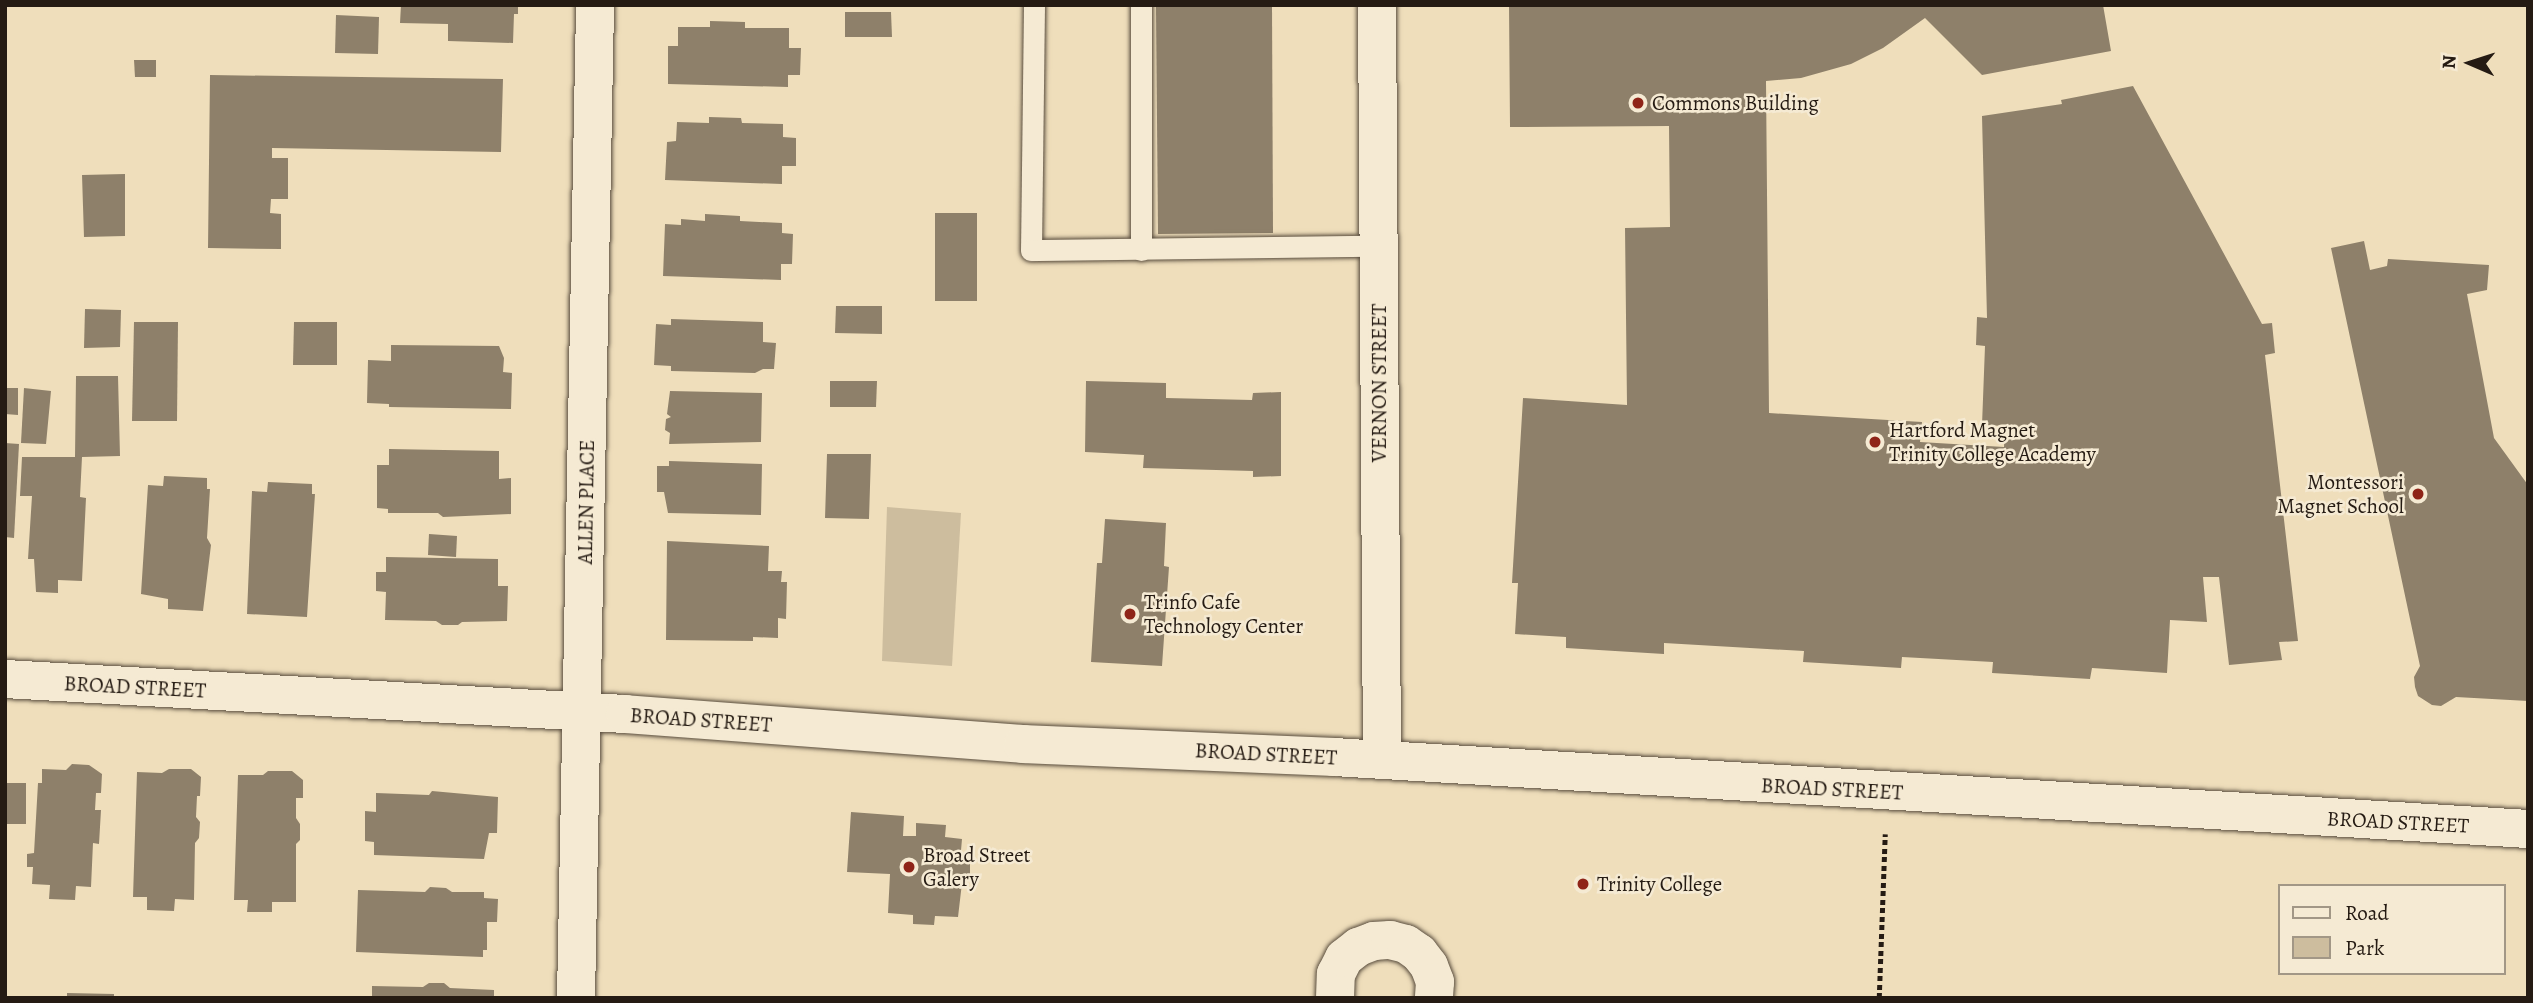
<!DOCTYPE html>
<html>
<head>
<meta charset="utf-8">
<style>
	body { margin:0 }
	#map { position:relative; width:2533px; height:1003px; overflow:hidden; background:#efdebb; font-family:Alegreya,serif }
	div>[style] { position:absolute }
	.green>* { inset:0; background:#cdbd9e }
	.building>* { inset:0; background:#8e806a }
	.path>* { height:4.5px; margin-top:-2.25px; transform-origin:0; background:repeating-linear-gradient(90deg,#251b13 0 5px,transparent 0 8.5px) }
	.roads { filter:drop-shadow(0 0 2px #584c3d) drop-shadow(0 0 2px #584c3d) }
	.lane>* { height:21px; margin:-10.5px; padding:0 10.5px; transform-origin:10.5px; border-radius:10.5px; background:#f5ead3 }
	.street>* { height:38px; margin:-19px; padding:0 19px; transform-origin:19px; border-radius:19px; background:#f5ead3 }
	.secondary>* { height:38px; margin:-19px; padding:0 19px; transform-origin:19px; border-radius:19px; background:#f5ead3 }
	.dots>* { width:19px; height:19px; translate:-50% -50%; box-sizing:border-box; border:4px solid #f5ead3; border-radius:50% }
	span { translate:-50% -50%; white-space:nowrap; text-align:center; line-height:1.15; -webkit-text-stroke:5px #f5ead3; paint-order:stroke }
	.poi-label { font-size:21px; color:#251b13 }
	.left { translate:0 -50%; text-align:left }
	.right { translate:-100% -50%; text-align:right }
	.street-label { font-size:21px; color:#251b13 }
	.frame { position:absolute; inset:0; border:7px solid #251b13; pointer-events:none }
	.legend { position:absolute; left:2278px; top:884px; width:228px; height:91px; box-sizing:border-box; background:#f5ead3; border:2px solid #a29786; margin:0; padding:9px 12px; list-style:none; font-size:21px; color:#251b13 }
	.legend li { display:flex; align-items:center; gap:14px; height:35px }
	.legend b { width:35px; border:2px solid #a29786 }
	.north { position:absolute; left:2435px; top:28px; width:70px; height:70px; -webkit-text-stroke:5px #f5ead3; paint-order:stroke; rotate:273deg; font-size:19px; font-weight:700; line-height:28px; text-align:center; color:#251b13 }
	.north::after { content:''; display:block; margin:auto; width:24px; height:32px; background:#251b13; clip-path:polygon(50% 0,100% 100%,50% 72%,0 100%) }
</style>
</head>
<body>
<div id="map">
	<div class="green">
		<i style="clip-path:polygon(887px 507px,961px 513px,952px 666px,882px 661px)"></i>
	</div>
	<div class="building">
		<i style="clip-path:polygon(401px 5px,518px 5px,518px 14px,514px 14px,513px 43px,448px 41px,448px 24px,400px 23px)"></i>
		<i style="clip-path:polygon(1156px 5px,1272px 5px,1273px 233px,1158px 234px)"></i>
		<i style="clip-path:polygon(1509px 5px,2103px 5px,2111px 51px,1982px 75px,1925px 18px,1883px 48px,1851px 64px,1801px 78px,1766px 81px,1769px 413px,1922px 422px,1920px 442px,2004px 447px,2005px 426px,1982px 425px,1985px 346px,1976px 345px,1977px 317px,1987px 318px,1982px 116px,2062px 104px,2061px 100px,2133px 86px,2262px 324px,2272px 323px,2275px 353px,2265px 355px,2298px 641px,2279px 642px,2282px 660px,2229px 665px,2219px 577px,2203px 577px,2207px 622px,2170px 620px,2167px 673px,2092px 668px,2090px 679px,1992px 673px,1993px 662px,1902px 657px,1901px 668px,1803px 662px,1804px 651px,1664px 643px,1664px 654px,1566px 648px,1566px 637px,1515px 634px,1518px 583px,1512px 583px,1523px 398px,1627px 405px,1625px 228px,1670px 227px,1669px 126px,1510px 127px)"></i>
		<i style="clip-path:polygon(845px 12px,891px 12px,892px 37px,845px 37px)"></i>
		<i style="clip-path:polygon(336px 15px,379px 17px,378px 54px,335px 53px)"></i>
		<i style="clip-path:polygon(710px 21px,745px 22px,745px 28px,789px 28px,789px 48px,801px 48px,800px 75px,788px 75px,788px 87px,668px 84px,668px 46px,678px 46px,678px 27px,710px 27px)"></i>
		<i style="clip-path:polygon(134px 60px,156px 60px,156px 77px,135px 77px)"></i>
		<i style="clip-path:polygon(210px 75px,503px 79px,501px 152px,272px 148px,272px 158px,288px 158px,288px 199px,271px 199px,270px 213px,281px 214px,281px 249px,208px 248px)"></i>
		<i style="clip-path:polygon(709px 117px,741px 118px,742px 123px,783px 124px,783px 137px,796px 138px,796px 166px,782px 166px,782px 184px,665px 180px,667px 142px,676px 141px,677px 122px,709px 123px)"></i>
		<i style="clip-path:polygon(125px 174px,125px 236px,84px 237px,82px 175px)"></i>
		<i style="clip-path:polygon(935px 213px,977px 213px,977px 301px,935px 301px)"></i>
		<i style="clip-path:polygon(705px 214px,740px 216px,740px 221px,782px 223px,782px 233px,793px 234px,792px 264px,781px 264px,781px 280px,663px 276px,665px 224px,681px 225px,681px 219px,705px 221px)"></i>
		<i style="clip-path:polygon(2364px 241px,2370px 270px,2387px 266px,2388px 259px,2489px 265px,2487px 290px,2467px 294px,2494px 438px,2528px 485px,2528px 701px,2456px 697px,2441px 706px,2432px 705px,2418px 696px,2415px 687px,2414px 677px,2420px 666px,2331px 248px)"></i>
		<i style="clip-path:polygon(836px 306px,882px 306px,882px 334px,835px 333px)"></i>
		<i style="clip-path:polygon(85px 309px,121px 310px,120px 347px,84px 348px)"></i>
		<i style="clip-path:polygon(671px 319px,763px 322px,763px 342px,776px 343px,774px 369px,763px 369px,755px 373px,671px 371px,671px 366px,654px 365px,656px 324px,671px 325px)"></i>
		<i style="clip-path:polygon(134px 322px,178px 322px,177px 421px,132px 421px)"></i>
		<i style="clip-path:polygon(294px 322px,337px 322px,337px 365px,293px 365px)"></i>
		<i style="clip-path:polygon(391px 345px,499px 346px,504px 358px,503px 372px,512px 373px,511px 409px,389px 407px,389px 404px,367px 403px,368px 360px,391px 361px)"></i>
		<i style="clip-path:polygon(76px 376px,118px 376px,120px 456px,82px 457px,80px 497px,86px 498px,82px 581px,58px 580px,58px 593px,36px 592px,34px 559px,28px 559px,32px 496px,20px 496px,22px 457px,75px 457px)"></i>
		<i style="clip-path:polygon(830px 381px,877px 381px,876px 407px,830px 407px)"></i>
		<i style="clip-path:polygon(1086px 381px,1166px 383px,1166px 398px,1252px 400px,1253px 393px,1281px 392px,1281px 476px,1253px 477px,1253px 471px,1143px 468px,1144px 455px,1085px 452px)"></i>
		<i style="clip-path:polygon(5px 388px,18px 388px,18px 415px,5px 414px)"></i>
		<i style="clip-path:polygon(24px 388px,51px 391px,46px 444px,21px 443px)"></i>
		<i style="clip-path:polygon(670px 391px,762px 393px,761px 442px,669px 444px,670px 433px,665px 430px,666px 419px,671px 417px,667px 414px)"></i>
		<i style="clip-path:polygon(5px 443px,19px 444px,14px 538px,5px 537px)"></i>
		<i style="clip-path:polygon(389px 449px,499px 451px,499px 479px,511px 478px,511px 514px,443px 517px,438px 513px,388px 513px,388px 509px,377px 508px,377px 465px,389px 465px)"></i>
		<i style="clip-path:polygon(827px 454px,871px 454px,869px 519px,825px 518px)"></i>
		<i style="clip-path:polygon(669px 461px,762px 464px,761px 515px,668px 513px,664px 492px,657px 492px,657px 466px,669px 466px)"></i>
		<i style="clip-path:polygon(164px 476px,207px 478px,207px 489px,210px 489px,207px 538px,211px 545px,203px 611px,168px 609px,168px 599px,141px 594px,148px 485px,163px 486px)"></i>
		<i style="clip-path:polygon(268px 482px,312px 484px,312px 494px,315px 494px,307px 617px,247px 614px,252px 491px,267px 492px)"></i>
		<i style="clip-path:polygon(1105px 519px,1166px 523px,1164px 566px,1169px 567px,1162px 666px,1091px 662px,1097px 563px,1102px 563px)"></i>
		<i style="clip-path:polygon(429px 534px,457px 536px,456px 557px,428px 555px)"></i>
		<i style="clip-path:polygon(667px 541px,769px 546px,768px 571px,782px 571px,781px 582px,787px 582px,786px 619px,778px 618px,778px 638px,753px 637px,753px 641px,666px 640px)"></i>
		<i style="clip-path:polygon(386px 557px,498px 559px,498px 586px,508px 586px,507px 621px,462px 622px,458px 625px,442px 625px,436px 621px,385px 620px,386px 592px,376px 591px,376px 572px,386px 572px)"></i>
		<i style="clip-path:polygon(72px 764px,89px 765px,102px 774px,101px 793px,96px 793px,95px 810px,101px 810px,99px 844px,93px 843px,91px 887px,76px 886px,75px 900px,49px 899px,50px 885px,32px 884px,33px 867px,27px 867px,27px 854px,34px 853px,38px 783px,42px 783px,42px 769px,66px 770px)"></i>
		<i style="clip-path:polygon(169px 769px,191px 769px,201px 777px,200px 796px,197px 796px,196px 817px,200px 822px,199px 838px,195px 843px,194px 900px,175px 899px,174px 911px,147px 910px,147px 897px,133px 897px,137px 772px,162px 773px)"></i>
		<i style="clip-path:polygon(268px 771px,292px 771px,303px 780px,303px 798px,296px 798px,296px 818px,300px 824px,300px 840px,296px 844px,296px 902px,272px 902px,272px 912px,247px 912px,248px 900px,234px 900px,238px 775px,263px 775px)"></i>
		<i style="clip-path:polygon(5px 783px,26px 783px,26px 824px,5px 824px)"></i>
		<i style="clip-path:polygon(432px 791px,498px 797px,497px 833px,489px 833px,484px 859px,374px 855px,374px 842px,365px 841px,365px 811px,376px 812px,376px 793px,429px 795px)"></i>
		<i style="clip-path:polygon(851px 812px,904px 816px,903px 836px,916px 836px,916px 823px,946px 825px,945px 837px,962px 839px,960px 862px,970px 863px,970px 875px,959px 875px,962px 883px,958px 917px,935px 916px,934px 925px,913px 924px,913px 915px,888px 913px,890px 874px,847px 872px)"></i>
		<i style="clip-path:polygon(430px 887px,446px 888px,452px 892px,484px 892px,484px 898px,498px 899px,497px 922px,487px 922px,487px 950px,483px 950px,483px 957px,356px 952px,358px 890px,425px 892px)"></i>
		<i style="clip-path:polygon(429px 983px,444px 983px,450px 988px,494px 990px,494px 998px,372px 998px,372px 986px,423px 987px)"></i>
		<i style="clip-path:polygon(67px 993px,114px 994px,114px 998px,67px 998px)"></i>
	</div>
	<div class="path">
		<i style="left:1879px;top:998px;width:164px;rotate:-87.9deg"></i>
	</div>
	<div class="roads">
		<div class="lane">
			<i style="left:1034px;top:5px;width:245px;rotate:90.7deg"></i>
			<i style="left:1031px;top:250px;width:348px;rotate:-0.7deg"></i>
			<i style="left:1141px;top:250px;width:245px;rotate:-90deg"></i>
		</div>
		<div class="street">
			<i style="left:576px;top:998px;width:993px;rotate:-88.9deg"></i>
			<i style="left:1335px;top:998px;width:24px;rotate:-88deg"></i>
			<i style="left:1336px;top:974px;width:18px;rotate:-63deg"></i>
			<i style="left:1344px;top:958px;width:18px;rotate:-38deg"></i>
			<i style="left:1358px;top:947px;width:17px;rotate:-21deg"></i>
			<i style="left:1374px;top:941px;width:16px;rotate:-4deg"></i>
			<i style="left:1390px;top:940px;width:16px;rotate:14deg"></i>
			<i style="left:1406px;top:944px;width:16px;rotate:35deg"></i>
			<i style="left:1419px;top:953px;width:16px;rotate:52deg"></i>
			<i style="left:1429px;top:966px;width:17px;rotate:69deg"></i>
			<i style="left:1435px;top:982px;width:16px;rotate:94deg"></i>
		</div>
		<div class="secondary">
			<i style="left:1377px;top:5px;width:755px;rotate:89.62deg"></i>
			<i style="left:5px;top:679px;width:621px;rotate:3.23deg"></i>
			<i style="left:625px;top:714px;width:399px;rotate:4.3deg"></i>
			<i style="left:1023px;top:744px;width:311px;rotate:2.4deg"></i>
			<i style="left:1334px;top:757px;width:1196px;rotate:3.45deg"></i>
		</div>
	</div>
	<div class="dots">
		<i style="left:1638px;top:103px;background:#8f2418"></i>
		<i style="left:1875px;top:442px;background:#8f2418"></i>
		<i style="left:2418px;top:494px;background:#8f2418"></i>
		<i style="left:1130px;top:614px;background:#8f2418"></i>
		<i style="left:909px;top:867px;background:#8f2418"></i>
		<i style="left:1583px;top:884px;background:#8f2418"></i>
	</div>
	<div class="poi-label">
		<span class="left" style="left:1652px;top:103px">Commons Building</span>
		<span class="left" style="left:1889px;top:442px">Hartford Magnet<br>Trinity College Academy</span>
		<span class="right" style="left:2404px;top:494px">Montessori<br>Magnet School</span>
		<span class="left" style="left:1144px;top:614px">Trinfo Cafe<br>Technology Center</span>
		<span class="left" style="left:923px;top:867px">Broad Street<br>Galery</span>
		<span class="left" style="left:1597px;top:884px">Trinity College</span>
	</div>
	<div class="street-label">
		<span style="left:1379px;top:383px;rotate:-90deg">VERNON STREET</span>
		<span style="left:586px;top:502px;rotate:-89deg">ALLEN PLACE</span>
		<span style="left:135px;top:687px;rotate:3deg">BROAD STREET</span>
		<span style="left:701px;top:720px;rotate:4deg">BROAD STREET</span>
		<span style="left:1266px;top:754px;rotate:3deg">BROAD STREET</span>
		<span style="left:1832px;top:789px;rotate:3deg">BROAD STREET</span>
		<span style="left:2398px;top:822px;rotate:3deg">BROAD STREET</span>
	</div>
	<div class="frame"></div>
	<ul class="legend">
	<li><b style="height:9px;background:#f5ead3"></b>Road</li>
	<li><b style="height:19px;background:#cdbd9e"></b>Park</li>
	</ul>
	<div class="north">N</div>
</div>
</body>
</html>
